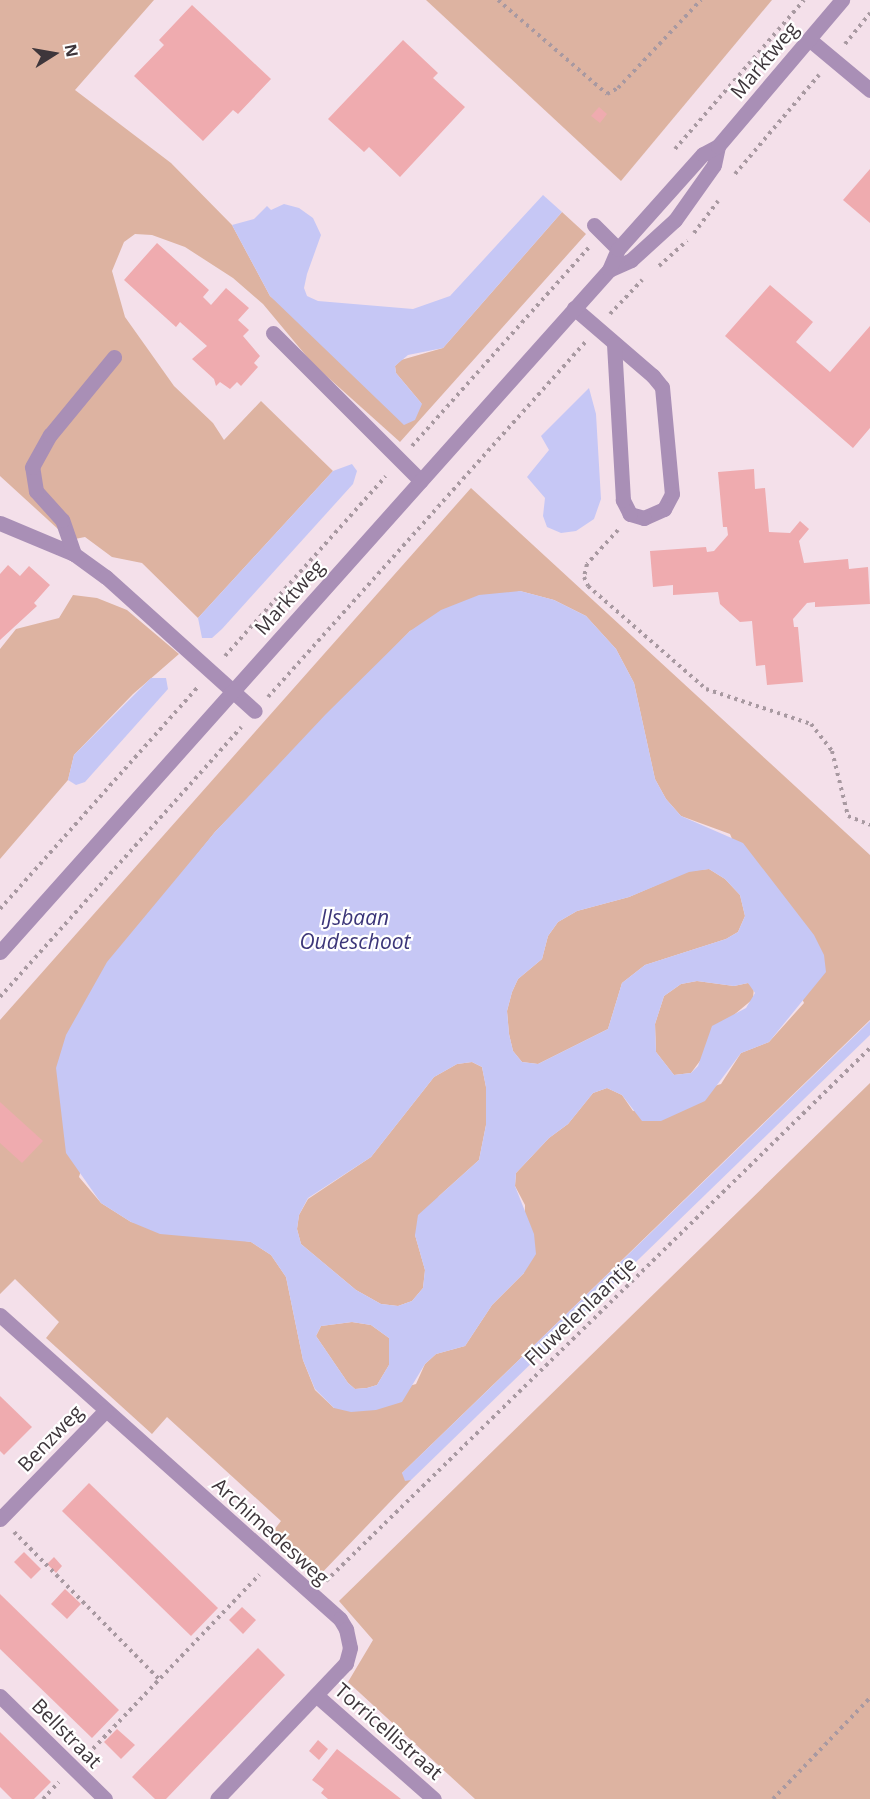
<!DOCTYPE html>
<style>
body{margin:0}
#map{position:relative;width:870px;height:1799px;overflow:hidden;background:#f4e0ea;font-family:"Open Sans",sans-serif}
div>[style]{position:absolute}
.green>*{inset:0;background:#ddb3a1}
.water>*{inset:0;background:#c6c7f5}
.building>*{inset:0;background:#efabaf}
.path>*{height:4px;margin-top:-2px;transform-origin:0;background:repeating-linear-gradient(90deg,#a899a1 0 3px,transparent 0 7.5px)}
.minor>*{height:15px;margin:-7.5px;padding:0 7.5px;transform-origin:7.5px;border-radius:7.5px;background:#a98fb6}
span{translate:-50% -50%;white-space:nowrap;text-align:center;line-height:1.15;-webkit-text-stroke:4.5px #fff;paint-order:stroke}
.street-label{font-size:20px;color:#3e363b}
.water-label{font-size:21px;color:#3c3679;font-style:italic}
.north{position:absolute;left:24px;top:24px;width:60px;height:60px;-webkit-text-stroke:4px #fff;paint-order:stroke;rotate:79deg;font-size:16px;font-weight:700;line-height:24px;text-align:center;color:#3e363b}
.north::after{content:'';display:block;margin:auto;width:21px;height:27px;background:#3e363b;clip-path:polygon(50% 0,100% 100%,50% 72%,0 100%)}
</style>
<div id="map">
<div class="green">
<div style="clip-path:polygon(0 0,154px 0,75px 90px,171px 163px,232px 225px,270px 296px,301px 322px,422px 404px,396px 373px,395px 366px,401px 360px,443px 348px,562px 212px,586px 234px,400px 442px,313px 364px,263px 304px,233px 278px,185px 247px,152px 235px,135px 234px,124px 242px,112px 271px,125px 317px,174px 386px,213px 423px,224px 440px,261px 401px,333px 471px,198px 618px,142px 563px,112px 557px,85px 537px,70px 540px,0 476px)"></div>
<div style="clip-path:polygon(426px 0,772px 0,621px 181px)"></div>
<div style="clip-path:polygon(evenodd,471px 488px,870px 855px,870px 1020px,402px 1473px,411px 1480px,316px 1579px,267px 1539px,281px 1521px,167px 1417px,152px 1434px,46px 1338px,59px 1322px,15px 1279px,0 1294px,0 1020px,471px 488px,520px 591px,554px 600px,586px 616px,616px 649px,634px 683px,655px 779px,666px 799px,681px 816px,730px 834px,804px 1003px,769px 1042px,741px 1053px,721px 1084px,633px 1111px,622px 1095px,607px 1088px,593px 1093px,568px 1124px,549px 1138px,516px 1173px,515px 1186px,525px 1205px,524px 1273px,492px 1305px,465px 1346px,436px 1354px,425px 1364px,416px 1384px,334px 1408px,315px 1390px,303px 1360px,286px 1277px,271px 1255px,251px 1242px,131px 1222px,101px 1203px,79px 1177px,166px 893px,215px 832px,410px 631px,520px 591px)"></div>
<div style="clip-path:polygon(73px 595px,97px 598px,127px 610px,179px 654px,133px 694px,74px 755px,68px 780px,0 859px,0 649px,16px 629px,59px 618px)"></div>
<div style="clip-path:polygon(709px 869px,725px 879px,740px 895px,745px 916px,738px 932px,726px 939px,645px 965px,622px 983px,608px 1029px,538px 1064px,522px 1062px,513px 1051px,509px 1034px,507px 1011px,512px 992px,518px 979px,542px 959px,548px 936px,558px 922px,577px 911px,629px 897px,689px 871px)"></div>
<div style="clip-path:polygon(697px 981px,734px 986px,748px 983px,754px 986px,753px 999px,735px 1014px,691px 1073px,674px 1075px,656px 1052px,655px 1024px,664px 996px,681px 984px)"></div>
<div style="clip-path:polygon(472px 1062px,482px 1067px,486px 1087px,486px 1125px,479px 1160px,439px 1196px,415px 1235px,425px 1270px,423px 1288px,412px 1301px,398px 1306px,381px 1304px,356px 1290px,301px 1244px,297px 1229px,299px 1215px,308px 1199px,371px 1157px,434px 1077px,457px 1064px)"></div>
<div style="clip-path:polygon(870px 1083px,870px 1799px,475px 1799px,348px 1682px,373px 1640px,339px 1601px)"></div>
<div style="clip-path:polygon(352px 1322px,371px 1325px,389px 1338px,389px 1365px,377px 1385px,367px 1388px,355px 1389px,348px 1383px,316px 1336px,321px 1326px)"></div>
</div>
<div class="water">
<div style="clip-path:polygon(543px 195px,562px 212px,443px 348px,408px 355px,395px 366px,396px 373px,422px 404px,415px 420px,404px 425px,270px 296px,232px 225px,254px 219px,267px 206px,271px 210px,284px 204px,299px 208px,313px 218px,321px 235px,307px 274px,304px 288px,307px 296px,318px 301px,413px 309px,450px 296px)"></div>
<div style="clip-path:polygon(589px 388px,596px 414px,601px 499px,594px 519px,576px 531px,561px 533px,547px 527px,543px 516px,545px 498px,527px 477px,549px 450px,541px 436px)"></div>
<div style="clip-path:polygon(352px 464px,357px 471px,353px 484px,222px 629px,212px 638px,202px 638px,198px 618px,333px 471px)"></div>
<div style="clip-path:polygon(evenodd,520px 591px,554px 600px,586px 616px,616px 649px,634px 683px,655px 779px,666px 799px,681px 816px,743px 843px,814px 935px,824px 955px,826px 972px,769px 1042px,741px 1053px,705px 1101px,661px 1121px,642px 1121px,622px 1095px,607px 1088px,593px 1093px,568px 1124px,549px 1138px,516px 1173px,515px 1186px,534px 1234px,536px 1254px,524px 1273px,492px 1305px,465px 1346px,436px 1354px,425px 1364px,402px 1402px,376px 1410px,351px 1412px,334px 1408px,315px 1389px,303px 1360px,286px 1277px,271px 1255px,251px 1242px,160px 1234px,131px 1222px,101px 1203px,66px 1153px,56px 1068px,66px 1035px,107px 962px,215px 832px,326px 714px,410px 631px,441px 610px,479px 595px,520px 591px,709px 869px,725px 879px,740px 895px,745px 916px,738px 932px,726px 939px,645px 965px,622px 983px,608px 1029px,538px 1064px,522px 1062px,513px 1051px,509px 1034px,507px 1011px,512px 992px,518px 979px,542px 959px,548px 936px,558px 922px,577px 911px,629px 897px,689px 872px,709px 869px,520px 591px,697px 981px,734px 986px,748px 983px,755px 993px,746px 1008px,712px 1026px,698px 1066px,691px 1073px,674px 1075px,656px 1052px,655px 1024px,664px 996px,681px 984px,697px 981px,520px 591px,472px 1062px,482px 1067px,486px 1087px,486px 1125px,479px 1160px,418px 1215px,415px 1235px,425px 1270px,423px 1288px,412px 1301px,398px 1306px,381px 1304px,356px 1290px,301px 1244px,297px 1229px,299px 1215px,308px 1198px,371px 1157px,434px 1077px,457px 1064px,472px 1062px,520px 591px,352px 1322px,371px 1325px,389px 1338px,389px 1365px,377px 1385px,367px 1388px,355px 1389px,348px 1383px,316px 1336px,321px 1326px,352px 1322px)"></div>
<div style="clip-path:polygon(151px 678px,166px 678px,168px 689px,85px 782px,76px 785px,68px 780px,74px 755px)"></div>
<div style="clip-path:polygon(870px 1021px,870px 1035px,411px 1480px,405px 1481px,402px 1473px)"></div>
</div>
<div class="building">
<div style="clip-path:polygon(192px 5px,271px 79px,238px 114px,233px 110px,203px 141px,134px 76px,164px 45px,159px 40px)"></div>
<div style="clip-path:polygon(403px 40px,438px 73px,433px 78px,465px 107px,400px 177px,369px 147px,364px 152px,328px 119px)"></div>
<div style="clip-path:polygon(599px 107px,607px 114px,600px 123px,591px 116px)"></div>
<div style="clip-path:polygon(870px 169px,870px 223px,843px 200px)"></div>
<div style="clip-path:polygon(157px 243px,209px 290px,203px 297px,211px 305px,226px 288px,249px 308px,238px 320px,249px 330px,243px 336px,260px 356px,254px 363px,258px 367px,241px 386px,237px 382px,230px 389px,220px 382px,216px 386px,214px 379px,192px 359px,207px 346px,180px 322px,176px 327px,124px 280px)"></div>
<div style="clip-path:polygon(770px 285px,813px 322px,796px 342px,830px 372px,870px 326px,870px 428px,853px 448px,725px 336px)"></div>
<div style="clip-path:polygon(754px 469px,755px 489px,765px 488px,769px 532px,790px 533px,800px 521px,809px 529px,799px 541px,804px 563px,848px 559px,849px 569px,868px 567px,870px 604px,815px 607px,815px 602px,807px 603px,793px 619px,794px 627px,798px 627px,803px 682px,767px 685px,765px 665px,756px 666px,752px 621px,740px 622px,720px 604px,718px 592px,673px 595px,673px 585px,653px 587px,650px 551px,706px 547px,707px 552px,714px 551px,728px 535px,727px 527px,723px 527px,718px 472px)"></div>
<div style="clip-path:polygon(8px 565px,20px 576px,29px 566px,50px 585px,34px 603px,37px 606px,0 640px,0 574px)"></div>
<div style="clip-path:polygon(0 1102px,43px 1141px,22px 1163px,0 1143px)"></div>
<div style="clip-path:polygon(0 1396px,32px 1427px,4px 1455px,0 1451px)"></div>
<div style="clip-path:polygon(89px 1483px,218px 1608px,191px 1636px,62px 1511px)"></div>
<div style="clip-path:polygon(24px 1552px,41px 1569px,31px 1579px,14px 1562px)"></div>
<div style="clip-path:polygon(54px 1557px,62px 1566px,56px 1573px,47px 1564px)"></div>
<div style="clip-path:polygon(65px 1589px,81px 1604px,67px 1619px,51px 1604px)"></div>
<div style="clip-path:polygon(0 1594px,119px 1710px,92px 1738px,0 1649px)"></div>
<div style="clip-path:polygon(242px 1607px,256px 1620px,243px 1634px,229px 1620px)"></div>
<div style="clip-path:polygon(258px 1648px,285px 1675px,166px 1799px,155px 1799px,132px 1777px)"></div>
<div style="clip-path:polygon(117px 1729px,135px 1745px,121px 1759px,104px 1742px)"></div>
<div style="clip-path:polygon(0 1732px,51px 1782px,34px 1799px,12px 1799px,0 1787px)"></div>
<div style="clip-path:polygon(318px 1740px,328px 1749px,319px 1760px,309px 1751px)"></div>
<div style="clip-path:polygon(337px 1749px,378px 1781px,401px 1799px,328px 1799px,321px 1793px,324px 1789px,312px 1780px)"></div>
</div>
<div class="path">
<div style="left:498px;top:0;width:144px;rotate:40.8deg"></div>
<div style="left:607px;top:94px;width:13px;rotate:-29deg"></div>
<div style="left:618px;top:88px;width:121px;rotate:-46.7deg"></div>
<div style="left:845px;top:44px;width:40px;rotate:-51deg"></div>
<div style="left:675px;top:149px;width:197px;rotate:-49.1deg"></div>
<div style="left:735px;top:174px;width:130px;rotate:-49.7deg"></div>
<div style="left:694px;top:233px;width:40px;rotate:-53deg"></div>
<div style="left:659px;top:266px;width:38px;rotate:-42deg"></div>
<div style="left:610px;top:314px;width:47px;rotate:-46.7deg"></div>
<div style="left:412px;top:446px;width:266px;rotate:-48.3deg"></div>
<div style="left:618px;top:530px;width:46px;rotate:132.4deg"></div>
<div style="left:587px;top:564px;width:13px;rotate:103deg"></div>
<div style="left:584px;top:577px;width:10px;rotate:66deg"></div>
<div style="left:588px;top:586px;width:157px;rotate:41.1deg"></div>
<div style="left:706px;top:689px;width:111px;rotate:18.4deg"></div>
<div style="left:811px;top:724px;width:34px;rotate:52deg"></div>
<div style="left:832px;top:751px;width:67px;rotate:76.2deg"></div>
<div style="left:848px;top:816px;width:24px;rotate:22deg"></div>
<div style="left:225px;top:656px;width:241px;rotate:-48.2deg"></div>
<div style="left:268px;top:697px;width:476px;rotate:-48.2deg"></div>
<div style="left:0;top:909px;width:297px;rotate:-48.3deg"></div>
<div style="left:0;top:997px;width:362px;rotate:-48.2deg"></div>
<div style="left:14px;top:1532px;width:209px;rotate:45.4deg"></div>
<div style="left:326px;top:1581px;width:762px;rotate:-44.41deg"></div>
<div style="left:88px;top:1754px;width:248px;rotate:-46.3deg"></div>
<div style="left:43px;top:1799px;width:23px;rotate:-47deg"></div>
<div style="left:773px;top:1799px;width:140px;rotate:-46.2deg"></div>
</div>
<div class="minor">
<div style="left:810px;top:40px;width:78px;rotate:39.8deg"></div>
<div style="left:594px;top:225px;width:28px;rotate:45deg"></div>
<div style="left:609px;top:270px;width:24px;rotate:-24deg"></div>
<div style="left:631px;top:260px;width:59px;rotate:-42.3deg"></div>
<div style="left:675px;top:220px;width:67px;rotate:-54.7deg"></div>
<div style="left:714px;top:165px;width:19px;rotate:-78deg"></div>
<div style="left:574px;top:308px;width:104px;rotate:40.7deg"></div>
<div style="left:653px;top:376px;width:14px;rotate:51deg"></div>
<div style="left:662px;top:387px;width:107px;rotate:84.7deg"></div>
<div style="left:672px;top:494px;width:17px;rotate:118deg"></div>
<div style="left:664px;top:509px;width:22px;rotate:156deg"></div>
<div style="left:644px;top:518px;width:15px;rotate:-164deg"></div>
<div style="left:630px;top:514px;width:16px;rotate:-117deg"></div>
<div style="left:623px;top:500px;width:156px;rotate:-93.3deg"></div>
<div style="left:273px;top:333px;width:209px;rotate:45deg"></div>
<div style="left:0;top:523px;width:80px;rotate:22.7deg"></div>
<div style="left:74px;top:554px;width:39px;rotate:36deg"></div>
<div style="left:106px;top:577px;width:200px;rotate:42deg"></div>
<div style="left:74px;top:554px;width:36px;rotate:-109deg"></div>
<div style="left:62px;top:520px;width:39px;rotate:-132deg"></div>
<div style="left:36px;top:491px;width:24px;rotate:-99deg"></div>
<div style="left:32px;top:467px;width:37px;rotate:-61deg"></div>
<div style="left:50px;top:435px;width:101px;rotate:-50.6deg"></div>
<div style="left:0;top:952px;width:914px;rotate:-48.24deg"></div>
<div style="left:609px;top:270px;width:23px;rotate:-67deg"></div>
<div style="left:618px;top:249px;width:127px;rotate:-48.2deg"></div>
<div style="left:703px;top:154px;width:17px;rotate:-28deg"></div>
<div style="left:718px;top:146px;width:192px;rotate:-49.7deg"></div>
<div style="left:0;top:1315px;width:456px;rotate:41.8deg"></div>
<div style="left:340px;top:1619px;width:12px;rotate:59deg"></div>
<div style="left:346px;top:1629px;width:19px;rotate:78deg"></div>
<div style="left:350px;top:1648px;width:16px;rotate:105deg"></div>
<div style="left:346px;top:1663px;width:187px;rotate:133.5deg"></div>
<div style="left:0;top:1519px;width:151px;rotate:-45.8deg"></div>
<div style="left:316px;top:1695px;width:157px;rotate:41.4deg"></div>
<div style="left:0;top:1696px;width:147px;rotate:44.4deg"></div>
</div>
<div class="street-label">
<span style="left:764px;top:60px;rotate:-50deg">Marktweg</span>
<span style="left:289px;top:597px;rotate:-48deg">Marktweg</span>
<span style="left:580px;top:1311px;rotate:-44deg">Fluwelenlaantje</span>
<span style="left:50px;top:1438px;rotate:-46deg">Benzweg</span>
<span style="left:271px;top:1531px;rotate:42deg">Archimedesweg</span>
<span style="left:389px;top:1731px;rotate:41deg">Torricellistraat</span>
<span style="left:67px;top:1733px;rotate:45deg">Bellstraat</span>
</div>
<div class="water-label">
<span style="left:355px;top:929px">IJsbaan<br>Oudeschoot</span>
</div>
<div class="north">N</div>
</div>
